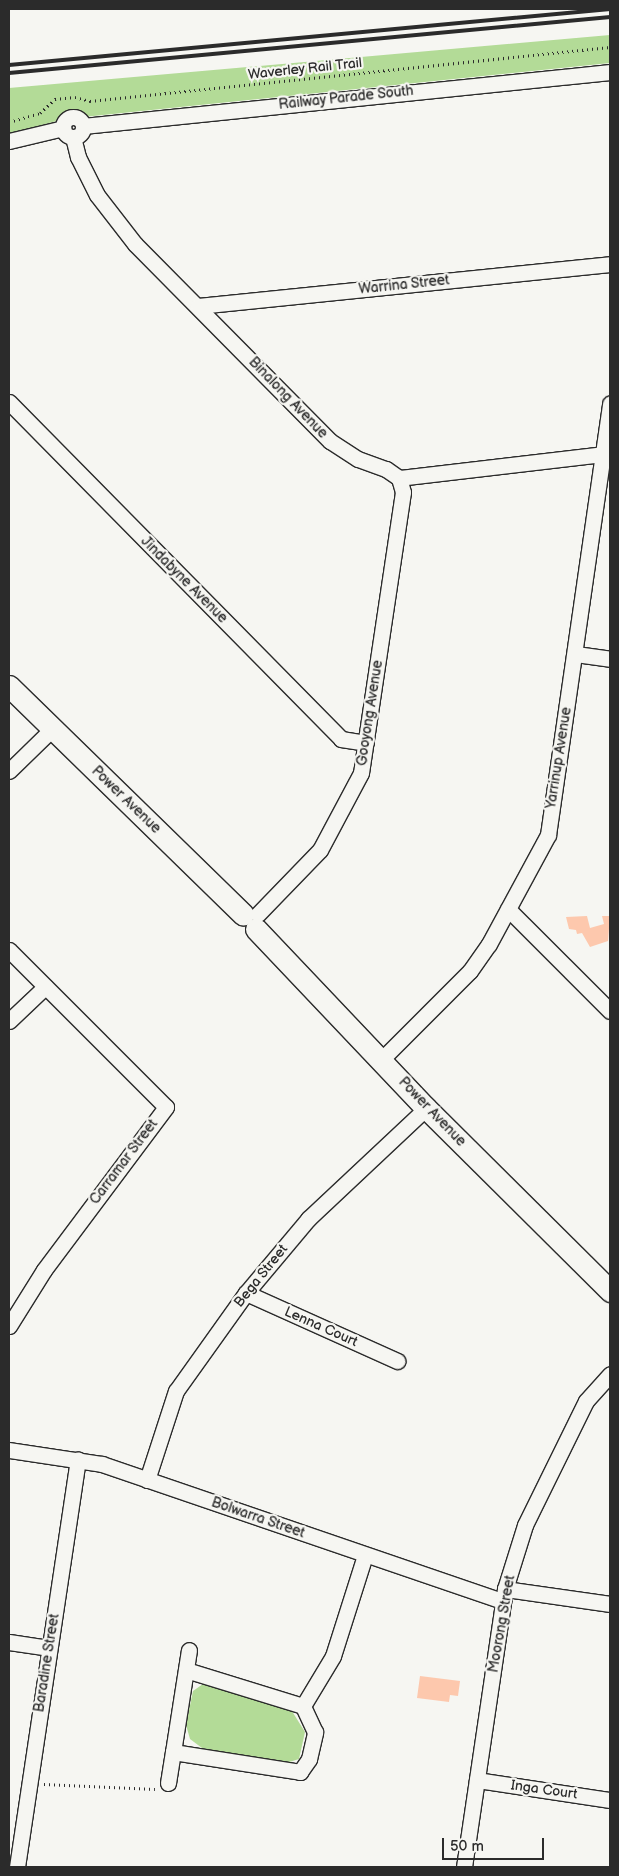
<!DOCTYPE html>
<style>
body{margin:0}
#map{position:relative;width:619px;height:1876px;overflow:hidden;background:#f6f6f2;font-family:"Balsamiq Sans",sans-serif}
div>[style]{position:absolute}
.green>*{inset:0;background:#b3db97}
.building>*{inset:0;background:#fdc8ad}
.path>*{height:2.5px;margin-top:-1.25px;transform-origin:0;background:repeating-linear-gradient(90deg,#2b2b2b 0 1px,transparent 0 5px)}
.roads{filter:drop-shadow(1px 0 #2b2b2b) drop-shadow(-1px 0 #2b2b2b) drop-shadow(0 1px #2b2b2b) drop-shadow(0 -1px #2b2b2b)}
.street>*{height:15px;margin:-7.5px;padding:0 7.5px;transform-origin:7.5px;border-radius:7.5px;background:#f6f6f2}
.street>.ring{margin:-7.5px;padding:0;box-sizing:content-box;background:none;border:15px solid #f6f6f2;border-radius:50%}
.secondary>*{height:21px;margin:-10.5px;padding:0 10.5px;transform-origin:10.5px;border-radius:10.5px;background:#f6f6f2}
.rail>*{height:4px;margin:-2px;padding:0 2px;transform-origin:2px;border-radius:2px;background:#2b2b2b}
span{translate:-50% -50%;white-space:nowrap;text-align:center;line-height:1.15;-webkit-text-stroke:4.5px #f6f6f2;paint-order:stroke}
.street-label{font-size:14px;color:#2b2b2b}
.frame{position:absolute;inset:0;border:10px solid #2b2b2b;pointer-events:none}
.scale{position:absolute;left:442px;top:1838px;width:102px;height:22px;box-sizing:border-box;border:2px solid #2b2b2b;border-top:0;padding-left:6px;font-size:15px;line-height:18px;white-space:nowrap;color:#2b2b2b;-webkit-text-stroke:4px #f6f6f2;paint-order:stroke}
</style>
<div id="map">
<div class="green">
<div style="clip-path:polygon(610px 35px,610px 63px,64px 119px,9px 134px,9px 88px)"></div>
<div style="clip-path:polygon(203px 1684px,290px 1708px,305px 1732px,299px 1759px,283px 1764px,202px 1748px,190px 1739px,186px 1725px,193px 1691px)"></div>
</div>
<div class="building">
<div style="clip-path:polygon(587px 916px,590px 928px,604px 924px,602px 916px,610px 916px,608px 941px,590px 947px,582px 933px,577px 934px,576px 930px,569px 929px,566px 917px)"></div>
<div style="clip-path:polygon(420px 1676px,460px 1681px,458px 1696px,450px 1695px,449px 1702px,417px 1698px)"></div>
</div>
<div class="path">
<div style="left:9px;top:122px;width:32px;rotate:-16deg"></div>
<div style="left:40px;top:113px;width:21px;rotate:-43deg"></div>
<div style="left:55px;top:99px;width:20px;rotate:-6deg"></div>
<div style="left:75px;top:97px;width:16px;rotate:15deg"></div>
<div style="left:90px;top:101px;width:523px;rotate:-5.93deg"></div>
<div style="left:44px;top:1784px;width:111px;rotate:2.6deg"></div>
</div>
<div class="roads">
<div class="street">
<div class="ring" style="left:63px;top:117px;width:5px;height:5px"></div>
<div style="left:83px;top:126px;width:530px;rotate:-5.85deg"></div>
<div style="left:73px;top:137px;width:21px;rotate:76deg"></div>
<div style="left:78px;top:157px;width:42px;rotate:63.4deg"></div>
<div style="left:97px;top:195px;width:62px;rotate:52.2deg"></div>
<div style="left:135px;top:244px;width:277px;rotate:45.3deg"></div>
<div style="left:330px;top:441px;width:33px;rotate:33deg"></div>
<div style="left:358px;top:459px;width:30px;rotate:20deg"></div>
<div style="left:386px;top:469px;width:16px;rotate:35deg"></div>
<div style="left:399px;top:478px;width:204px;rotate:-6.7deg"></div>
<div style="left:9px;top:141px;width:56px;rotate:-13.5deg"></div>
<div style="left:198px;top:306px;width:414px;rotate:-5.8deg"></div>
<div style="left:9px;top:402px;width:473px;rotate:45.4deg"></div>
<div style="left:341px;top:739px;width:25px;rotate:9deg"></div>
<div style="left:576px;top:654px;width:34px;rotate:8deg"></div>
<div style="left:9px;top:771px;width:60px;rotate:-44.3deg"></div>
<div style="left:508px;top:909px;width:144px;rotate:45deg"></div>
<div style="left:258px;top:914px;width:89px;rotate:-45.9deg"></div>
<div style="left:320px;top:850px;width:87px;rotate:-62deg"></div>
<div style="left:361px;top:773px;width:284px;rotate:-81.5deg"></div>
<div style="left:403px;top:492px;width:15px;rotate:-106deg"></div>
<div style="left:9px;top:950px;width:222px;rotate:45deg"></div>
<div style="left:166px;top:1107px;width:204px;rotate:126.8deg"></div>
<div style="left:44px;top:1270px;width:66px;rotate:122deg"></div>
<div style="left:9px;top:1021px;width:50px;rotate:-43.4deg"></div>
<div style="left:382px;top:1059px;width:124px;rotate:-45deg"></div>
<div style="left:470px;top:971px;width:33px;rotate:-55deg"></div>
<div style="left:489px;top:944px;width:124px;rotate:-61.6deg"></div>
<div style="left:548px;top:835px;width:436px;rotate:-81.8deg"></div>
<div style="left:246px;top:1293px;width:166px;rotate:24.2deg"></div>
<div style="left:9px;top:1450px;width:94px;rotate:8.6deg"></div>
<div style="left:102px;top:1464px;width:424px;rotate:18.9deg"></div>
<div style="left:147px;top:1480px;width:94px;rotate:-72deg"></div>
<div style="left:176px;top:1391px;width:120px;rotate:-54.5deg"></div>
<div style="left:246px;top:1293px;width:97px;rotate:-50deg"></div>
<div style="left:308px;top:1219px;width:162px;rotate:-43.2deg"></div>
<div style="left:505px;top:1589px;width:106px;rotate:8.1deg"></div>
<div style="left:9px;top:1642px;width:40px;rotate:8.5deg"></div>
<div style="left:186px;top:1670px;width:122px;rotate:17.1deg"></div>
<div style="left:303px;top:1706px;width:58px;rotate:-59deg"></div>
<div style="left:333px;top:1656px;width:106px;rotate:-72.4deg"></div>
<div style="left:173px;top:1752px;width:103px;rotate:-81.1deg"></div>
<div style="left:477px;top:1780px;width:134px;rotate:8.6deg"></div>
<div style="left:168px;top:1783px;width:31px;rotate:-81deg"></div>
<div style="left:173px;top:1752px;width:129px;rotate:8.9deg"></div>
<div style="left:300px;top:1772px;width:16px;rotate:-55deg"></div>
<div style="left:309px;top:1759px;width:28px;rotate:-77deg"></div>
<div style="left:315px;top:1732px;width:29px;rotate:-115deg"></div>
<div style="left:17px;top:1867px;width:412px;rotate:-81.5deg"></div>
<div style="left:464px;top:1867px;width:281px;rotate:-81.6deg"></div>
<div style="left:505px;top:1589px;width:67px;rotate:-72.6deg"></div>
<div style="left:525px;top:1525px;width:138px;rotate:-63.8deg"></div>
<div style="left:586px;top:1401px;width:36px;rotate:-48deg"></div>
</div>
<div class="secondary">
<div style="left:9px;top:686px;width:327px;rotate:44.3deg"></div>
<div style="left:256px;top:929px;width:247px;rotate:46.5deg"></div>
<div style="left:426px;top:1108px;width:260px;rotate:44.8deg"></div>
</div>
</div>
<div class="rail">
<div style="left:9px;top:65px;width:604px;rotate:-5.32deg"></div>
<div style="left:9px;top:73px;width:604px;rotate:-5.32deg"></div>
</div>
<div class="street-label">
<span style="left:305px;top:69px;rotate:-6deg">Waverley Rail Trail</span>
<span style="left:346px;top:98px;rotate:-6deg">Railway Parade South</span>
<span style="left:404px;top:285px;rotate:-6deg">Warrina Street</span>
<span style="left:288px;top:398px;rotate:46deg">Binalong Avenue</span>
<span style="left:184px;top:580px;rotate:45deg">Jindabyne Avenue</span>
<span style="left:370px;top:713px;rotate:-81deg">Gooyong Avenue</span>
<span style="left:559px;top:758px;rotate:-81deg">Yarrinup Avenue</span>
<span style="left:126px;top:800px;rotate:44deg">Power Avenue</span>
<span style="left:432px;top:1112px;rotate:46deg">Power Avenue</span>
<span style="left:124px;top:1162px;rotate:-53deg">Carramar Street</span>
<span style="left:261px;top:1276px;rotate:-51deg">Bega Street</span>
<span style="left:321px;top:1327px;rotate:24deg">Lenna Court</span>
<span style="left:258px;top:1518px;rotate:19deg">Bolwarra Street</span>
<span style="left:502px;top:1624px;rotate:-80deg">Moorong Street</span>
<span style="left:47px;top:1663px;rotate:-81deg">Baradine Street</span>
<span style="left:544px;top:1790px;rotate:8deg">Inga Court</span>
</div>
<div class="frame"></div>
<div class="scale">50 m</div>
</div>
